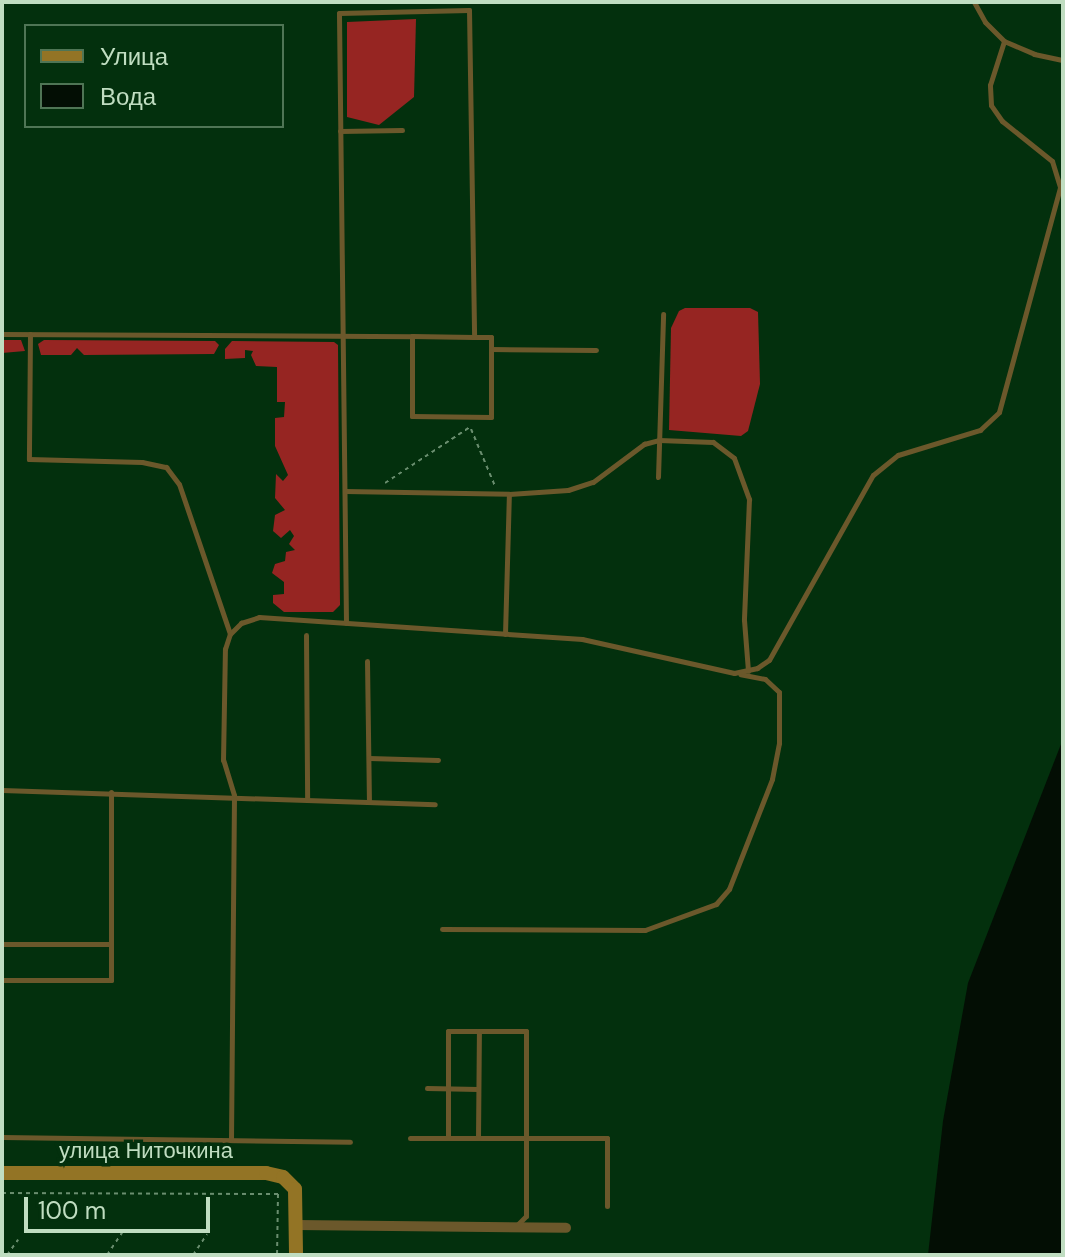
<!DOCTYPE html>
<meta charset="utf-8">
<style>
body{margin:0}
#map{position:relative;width:1065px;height:1257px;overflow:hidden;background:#03300d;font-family:"DM Sans",sans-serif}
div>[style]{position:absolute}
.forest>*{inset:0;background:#962522}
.water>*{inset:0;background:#030e04}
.path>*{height:2px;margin-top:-1px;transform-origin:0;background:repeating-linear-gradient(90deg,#6a8e6f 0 4px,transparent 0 8px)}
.lane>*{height:5px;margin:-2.5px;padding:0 2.5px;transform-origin:2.5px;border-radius:2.5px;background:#6b582b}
.street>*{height:10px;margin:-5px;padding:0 5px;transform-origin:5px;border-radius:5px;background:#6b582b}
.secondary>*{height:14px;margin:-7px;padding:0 7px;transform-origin:7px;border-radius:7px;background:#937425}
span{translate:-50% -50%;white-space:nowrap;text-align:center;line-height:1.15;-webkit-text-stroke:7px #03300d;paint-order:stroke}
.street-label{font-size:22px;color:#c0ddc1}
.frame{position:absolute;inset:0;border:4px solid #c0ddc1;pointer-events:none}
.legend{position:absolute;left:24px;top:24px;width:260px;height:104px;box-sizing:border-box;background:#03300d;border:2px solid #4f7555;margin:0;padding:10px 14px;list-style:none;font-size:24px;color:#c0ddc1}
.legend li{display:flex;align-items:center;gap:16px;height:40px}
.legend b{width:40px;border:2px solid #4f7555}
.scale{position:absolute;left:24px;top:1197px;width:186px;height:36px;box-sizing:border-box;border:4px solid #c0ddc1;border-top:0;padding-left:10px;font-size:24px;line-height:28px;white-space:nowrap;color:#c0ddc1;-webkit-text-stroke:6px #03300d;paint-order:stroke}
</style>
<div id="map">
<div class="forest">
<div style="clip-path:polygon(416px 19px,414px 97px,379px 125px,347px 117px,347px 22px)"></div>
<div style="clip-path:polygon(685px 308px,750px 308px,758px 312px,760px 384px,748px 431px,741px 436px,669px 430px,671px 328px,679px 311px)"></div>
<div style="clip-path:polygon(2px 340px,21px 340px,25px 351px,2px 353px)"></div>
<div style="clip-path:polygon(44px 340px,215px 341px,219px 345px,214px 354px,84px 355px,77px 348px,71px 355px,41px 355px,38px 344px)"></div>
<div style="clip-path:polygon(232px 341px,334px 342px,338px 345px,340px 605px,333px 612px,284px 612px,273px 603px,273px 595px,284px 594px,284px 582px,272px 573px,275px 564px,285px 561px,286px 552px,295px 550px,289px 544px,294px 536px,290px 530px,281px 538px,273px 531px,275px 515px,285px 510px,275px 498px,276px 474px,283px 481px,288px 475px,275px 446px,275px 418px,284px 417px,285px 402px,277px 402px,277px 367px,256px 366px,251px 355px,253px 351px,245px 350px,245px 358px,225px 359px,225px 349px)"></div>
</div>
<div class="water">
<div style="clip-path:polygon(1063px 739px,1063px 1255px,928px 1255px,943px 1121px,968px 983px)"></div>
</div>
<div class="path">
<div style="left:471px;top:429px;width:62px;rotate:67.2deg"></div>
<div style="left:385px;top:483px;width:102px;rotate:-33.4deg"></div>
<div style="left:2px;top:1193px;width:276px;rotate:0.2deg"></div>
<div style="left:278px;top:1194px;width:61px;rotate:90.9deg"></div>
<div style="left:7px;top:1255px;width:19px;rotate:-54deg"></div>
<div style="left:107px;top:1255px;width:27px;rotate:-56deg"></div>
<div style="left:193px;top:1255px;width:25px;rotate:-56deg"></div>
</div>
<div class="lane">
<div style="left:974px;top:2px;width:23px;rotate:61deg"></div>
<div style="left:985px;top:22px;width:27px;rotate:45deg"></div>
<div style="left:1004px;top:41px;width:33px;rotate:23deg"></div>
<div style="left:1034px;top:54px;width:30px;rotate:12deg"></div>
<div style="left:340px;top:131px;width:62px;rotate:-0.9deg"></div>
<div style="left:2px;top:334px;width:410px;rotate:0.3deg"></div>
<div style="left:412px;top:336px;width:62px;rotate:0.9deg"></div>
<div style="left:474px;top:337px;width:17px"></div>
<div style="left:491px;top:337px;width:80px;rotate:90deg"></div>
<div style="left:491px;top:417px;width:79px;rotate:-179.3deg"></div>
<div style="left:412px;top:416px;width:80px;rotate:-90deg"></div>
<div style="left:30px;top:334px;width:125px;rotate:90.5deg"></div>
<div style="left:29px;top:459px;width:113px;rotate:1.5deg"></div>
<div style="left:142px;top:462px;width:25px;rotate:12deg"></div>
<div style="left:166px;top:467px;width:21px;rotate:53deg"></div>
<div style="left:179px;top:484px;width:158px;rotate:71.2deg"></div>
<div style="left:491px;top:349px;width:105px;rotate:0.5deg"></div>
<div style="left:658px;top:477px;width:163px;rotate:-88.2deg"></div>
<div style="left:345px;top:491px;width:164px;rotate:1deg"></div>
<div style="left:509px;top:494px;width:59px;rotate:-3.9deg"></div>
<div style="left:568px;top:490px;width:26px;rotate:-18deg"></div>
<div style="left:593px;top:482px;width:64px;rotate:-36.7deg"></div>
<div style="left:644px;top:444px;width:16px;rotate:-15deg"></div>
<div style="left:659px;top:440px;width:54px;rotate:2.1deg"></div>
<div style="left:713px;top:442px;width:26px;rotate:37deg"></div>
<div style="left:734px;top:458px;width:44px;rotate:69.9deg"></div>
<div style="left:749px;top:499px;width:121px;rotate:92.4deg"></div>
<div style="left:744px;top:620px;width:51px;rotate:85.5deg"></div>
<div style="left:346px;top:623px;width:610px;rotate:-90.66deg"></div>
<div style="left:339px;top:13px;width:130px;rotate:-1.3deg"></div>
<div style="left:469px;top:10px;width:327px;rotate:89.1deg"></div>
<div style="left:505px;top:634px;width:140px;rotate:-88.4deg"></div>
<div style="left:306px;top:635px;width:163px;rotate:89.6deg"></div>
<div style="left:367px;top:661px;width:140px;rotate:89.2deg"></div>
<div style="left:369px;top:758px;width:69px;rotate:1.7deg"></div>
<div style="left:2px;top:790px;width:433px;rotate:1.9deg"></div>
<div style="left:442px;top:929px;width:203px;rotate:0.3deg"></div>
<div style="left:645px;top:930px;width:76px;rotate:-20.1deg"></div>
<div style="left:716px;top:904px;width:20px;rotate:-49deg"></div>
<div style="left:729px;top:889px;width:118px;rotate:-68.6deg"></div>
<div style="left:772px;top:779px;width:37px;rotate:-79deg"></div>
<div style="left:779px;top:743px;width:51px;rotate:-90deg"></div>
<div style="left:779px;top:692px;width:19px;rotate:-137deg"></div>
<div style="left:765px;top:679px;width:25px;rotate:-169deg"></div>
<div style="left:2px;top:944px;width:109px"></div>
<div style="left:2px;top:980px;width:109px"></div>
<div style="left:111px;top:980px;width:188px;rotate:-90deg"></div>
<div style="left:427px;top:1088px;width:51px;rotate:1.1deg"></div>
<div style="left:2px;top:1137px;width:348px;rotate:0.8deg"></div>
<div style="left:410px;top:1138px;width:197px"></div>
<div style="left:607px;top:1138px;width:68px;rotate:90deg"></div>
<div style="left:448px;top:1138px;width:107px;rotate:-90deg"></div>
<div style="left:448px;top:1031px;width:78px"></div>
<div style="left:526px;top:1031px;width:185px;rotate:90deg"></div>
<div style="left:526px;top:1216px;width:13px;rotate:135deg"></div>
<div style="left:478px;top:1138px;width:107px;rotate:-89.5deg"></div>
<div style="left:231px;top:1140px;width:345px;rotate:-89.5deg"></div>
<div style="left:234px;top:795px;width:37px;rotate:-107deg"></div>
<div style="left:223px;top:760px;width:111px;rotate:-89deg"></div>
<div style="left:225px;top:649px;width:16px;rotate:-72deg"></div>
<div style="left:230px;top:634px;width:16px;rotate:-45deg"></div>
<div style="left:241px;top:623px;width:19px;rotate:-18deg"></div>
<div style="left:259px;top:617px;width:324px;rotate:3.9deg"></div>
<div style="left:582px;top:639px;width:156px;rotate:12.6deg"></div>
<div style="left:734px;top:673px;width:24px;rotate:-12deg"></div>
<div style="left:757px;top:668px;width:14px;rotate:-34deg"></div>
<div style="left:769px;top:660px;width:212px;rotate:-60.7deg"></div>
<div style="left:873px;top:475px;width:32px;rotate:-39deg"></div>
<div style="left:898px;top:455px;width:86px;rotate:-17deg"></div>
<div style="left:980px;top:430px;width:26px;rotate:-43deg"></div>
<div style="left:999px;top:412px;width:233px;rotate:-74.8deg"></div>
<div style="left:1060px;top:187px;width:27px;rotate:-107deg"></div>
<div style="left:1052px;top:161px;width:64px;rotate:-141.3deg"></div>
<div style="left:1002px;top:121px;width:19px;rotate:-125deg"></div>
<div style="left:991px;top:105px;width:20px;rotate:-93deg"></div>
<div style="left:990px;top:85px;width:46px;rotate:-72.3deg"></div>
</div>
<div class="street">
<div style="left:296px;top:1225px;width:270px;rotate:0.6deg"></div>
</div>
<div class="secondary">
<div style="left:2px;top:1173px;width:264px"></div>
<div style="left:266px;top:1173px;width:17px;rotate:13deg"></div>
<div style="left:283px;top:1177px;width:17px;rotate:45deg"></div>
<div style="left:295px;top:1189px;width:66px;rotate:89.1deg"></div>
</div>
<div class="street-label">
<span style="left:146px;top:1151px">улица Ниточкина</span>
</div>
<div class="frame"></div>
<ul class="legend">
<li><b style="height:10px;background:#937425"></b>Улица</li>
<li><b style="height:22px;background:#030e04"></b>Вода</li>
</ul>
<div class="scale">100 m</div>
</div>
